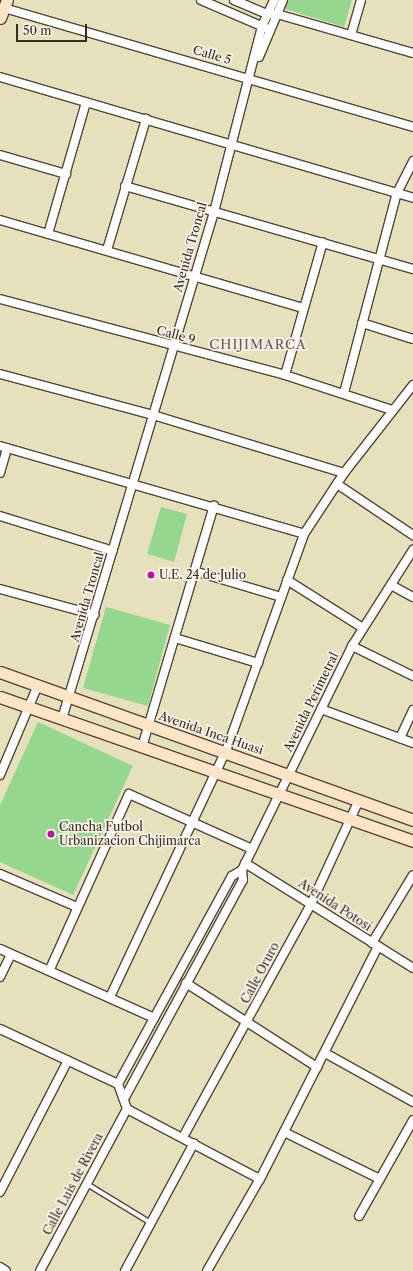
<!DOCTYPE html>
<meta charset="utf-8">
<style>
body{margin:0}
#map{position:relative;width:413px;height:1271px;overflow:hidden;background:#e7e0bd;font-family:"Libre Caslon Text",serif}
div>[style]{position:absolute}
.green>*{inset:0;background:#95d78e}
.roads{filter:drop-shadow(1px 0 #554536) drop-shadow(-1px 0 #554536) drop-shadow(0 1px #554536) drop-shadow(0 -1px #554536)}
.lane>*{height:4px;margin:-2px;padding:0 2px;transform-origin:2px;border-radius:2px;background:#fff}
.street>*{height:8px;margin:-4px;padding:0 4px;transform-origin:4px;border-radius:4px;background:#fff}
.secondary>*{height:11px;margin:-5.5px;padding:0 5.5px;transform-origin:5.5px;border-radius:5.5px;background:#fee4c6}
.dots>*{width:11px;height:11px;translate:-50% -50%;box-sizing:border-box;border:2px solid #f7f3e8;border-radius:50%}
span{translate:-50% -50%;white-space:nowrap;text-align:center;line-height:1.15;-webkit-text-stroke:3.5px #f7f3e8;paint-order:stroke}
.street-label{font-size:12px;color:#3b2a1e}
.poi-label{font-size:12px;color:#3b2a1e}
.left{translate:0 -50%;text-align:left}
.neighbourhood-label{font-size:13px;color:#734f56;letter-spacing:1px}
.scale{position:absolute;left:16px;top:24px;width:71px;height:18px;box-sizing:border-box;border:2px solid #3b2a1e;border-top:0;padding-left:5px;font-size:12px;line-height:14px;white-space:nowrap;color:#3b2a1e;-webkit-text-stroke:3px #f7f3e8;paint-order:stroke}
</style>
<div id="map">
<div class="green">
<div style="clip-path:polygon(285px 0,352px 0,344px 27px,282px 8px)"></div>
<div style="clip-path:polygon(161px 507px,187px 514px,174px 562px,147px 554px)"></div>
<div style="clip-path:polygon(106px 607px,170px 625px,148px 706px,83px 688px)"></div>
<div style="clip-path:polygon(38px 722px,133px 766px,73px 895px,0 862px,0 805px)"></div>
</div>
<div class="roads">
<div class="lane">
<div style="left:87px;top:1184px;width:75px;rotate:31.4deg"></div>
</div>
<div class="street">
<div style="left:201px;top:0;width:71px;rotate:23.3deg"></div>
<div style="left:234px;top:0;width:36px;rotate:23deg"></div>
<div style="left:267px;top:14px;width:10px"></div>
<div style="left:277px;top:14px;width:141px;rotate:16deg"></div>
<div style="left:4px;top:8px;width:426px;rotate:16.2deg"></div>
<div style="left:351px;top:35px;width:36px;rotate:-74deg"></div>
<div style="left:259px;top:57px;width:62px;rotate:-67.2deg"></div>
<div style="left:0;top:77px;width:430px;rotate:16.3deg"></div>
<div style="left:0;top:155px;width:69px;rotate:16.1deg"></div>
<div style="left:125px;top:186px;width:300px;rotate:16.1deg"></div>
<div style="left:0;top:220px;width:316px;rotate:16.2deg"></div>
<div style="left:48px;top:234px;width:137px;rotate:-73.9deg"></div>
<div style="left:107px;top:250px;width:137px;rotate:-73.4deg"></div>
<div style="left:0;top:299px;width:295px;rotate:14.9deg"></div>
<div style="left:285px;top:375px;width:113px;rotate:18.1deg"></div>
<div style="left:362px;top:323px;width:53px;rotate:17.4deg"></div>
<div style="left:0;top:374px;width:158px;rotate:15deg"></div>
<div style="left:153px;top:415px;width:200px;rotate:16.9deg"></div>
<div style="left:285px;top:375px;width:138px;rotate:-74.1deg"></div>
<div style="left:344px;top:393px;width:207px;rotate:-75.2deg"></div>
<div style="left:397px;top:193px;width:36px;rotate:-63deg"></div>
<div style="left:0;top:446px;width:316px;rotate:16.1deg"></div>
<div style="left:0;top:473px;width:26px;rotate:-74deg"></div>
<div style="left:337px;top:484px;width:92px;rotate:33.9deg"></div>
<div style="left:0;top:516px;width:118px;rotate:17.2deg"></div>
<div style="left:194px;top:571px;width:91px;rotate:16.6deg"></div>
<div style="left:287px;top:580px;width:90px;rotate:32.3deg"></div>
<div style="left:391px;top:585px;width:25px;rotate:29deg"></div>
<div style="left:0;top:589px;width:98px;rotate:15.3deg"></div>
<div style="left:175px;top:638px;width:87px;rotate:16.8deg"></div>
<div style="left:352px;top:646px;width:68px;rotate:26.2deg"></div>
<div style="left:321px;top:709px;width:98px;rotate:20.3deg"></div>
<div style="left:62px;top:719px;width:529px;rotate:-73.31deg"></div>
<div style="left:214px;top:212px;width:192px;rotate:-75.5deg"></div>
<div style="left:262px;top:26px;width:29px;rotate:-65deg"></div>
<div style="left:400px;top:738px;width:31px;rotate:-65deg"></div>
<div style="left:142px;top:747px;width:252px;rotate:-73.4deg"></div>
<div style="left:0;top:775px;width:98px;rotate:-67.1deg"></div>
<div style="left:245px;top:863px;width:198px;rotate:32deg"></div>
<div style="left:242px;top:870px;width:250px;rotate:-63.8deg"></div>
<div style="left:352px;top:646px;width:114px;rotate:-57.6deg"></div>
<div style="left:0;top:874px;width:84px;rotate:23.2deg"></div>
<div style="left:372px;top:943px;width:79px;rotate:-58.9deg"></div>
<div style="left:0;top:949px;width:169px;rotate:24.1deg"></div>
<div style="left:50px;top:969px;width:192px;rotate:-65.7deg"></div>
<div style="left:129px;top:794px;width:135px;rotate:24.1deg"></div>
<div style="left:0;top:977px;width:25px;rotate:-64deg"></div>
<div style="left:186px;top:983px;width:156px;rotate:32.7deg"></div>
<div style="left:110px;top:997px;width:272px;rotate:-64.8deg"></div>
<div style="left:226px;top:751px;width:231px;rotate:-70.2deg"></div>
<div style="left:304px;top:534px;width:73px;rotate:-56.7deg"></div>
<div style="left:344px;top:473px;width:112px;rotate:-51.9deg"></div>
<div style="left:0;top:1029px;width:130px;rotate:25deg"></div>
<div style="left:118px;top:1084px;width:27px;rotate:70deg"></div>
<div style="left:127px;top:1109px;width:150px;rotate:27.8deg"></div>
<div style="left:325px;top:1053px;width:101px;rotate:29.1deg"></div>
<div style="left:118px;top:1084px;width:237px;rotate:-61.3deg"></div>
<div style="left:232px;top:876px;width:12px;rotate:-31deg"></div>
<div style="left:124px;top:1099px;width:249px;rotate:-61.5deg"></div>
<div style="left:243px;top:880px;width:10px;rotate:-96deg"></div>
<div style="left:284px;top:1132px;width:107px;rotate:26.1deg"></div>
<div style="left:183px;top:1137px;width:266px;rotate:-61.2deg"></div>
<div style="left:311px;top:904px;width:115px;rotate:-65.2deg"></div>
<div style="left:0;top:1192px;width:148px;rotate:-62.7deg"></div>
<div style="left:359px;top:1216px;width:110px;rotate:-60.6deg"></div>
<div style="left:0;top:1267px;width:7px;rotate:34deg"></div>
<div style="left:40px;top:1271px;width:184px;rotate:-61.8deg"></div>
<div style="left:125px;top:1271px;width:145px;rotate:-61.7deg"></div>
<div style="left:207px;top:1271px;width:106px;rotate:-60.1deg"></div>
<div style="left:260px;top:1179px;width:261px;rotate:-63.1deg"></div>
</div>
<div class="secondary">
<div style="left:0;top:18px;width:19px;rotate:-69deg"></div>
<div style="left:0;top:672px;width:439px;rotate:19.7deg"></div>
<div style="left:0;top:697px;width:437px;rotate:19.2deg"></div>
</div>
</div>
<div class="dots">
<div style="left:151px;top:575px;background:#b5179e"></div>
<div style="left:51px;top:834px;background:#b5179e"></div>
</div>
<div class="street-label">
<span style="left:212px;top:55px;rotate:16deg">Calle 5</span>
<span style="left:190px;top:247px;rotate:-74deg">Avenida Troncal</span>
<span style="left:176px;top:335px;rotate:15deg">Calle 9</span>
<span style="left:87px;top:597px;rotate:-74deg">Avenida Troncal</span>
<span style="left:311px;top:702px;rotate:-64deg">Avenida Perímetral</span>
<span style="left:211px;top:733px;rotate:19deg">Avenida Inca Huasi</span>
<span style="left:335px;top:905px;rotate:33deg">Avenida Potosí</span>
<span style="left:260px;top:973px;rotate:-62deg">Calle Oruro</span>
<span style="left:73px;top:1184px;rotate:-62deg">Calle Luis de Rivera</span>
</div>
<div class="poi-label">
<span class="left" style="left:159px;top:575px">U.E. 24 de Julio</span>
<span class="left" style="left:59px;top:834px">Cancha Futbol<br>Urbanizacion Chijimarca</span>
</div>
<div class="neighbourhood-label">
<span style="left:258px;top:344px">CHIJIMARCA</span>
</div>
<div class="scale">50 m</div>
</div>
